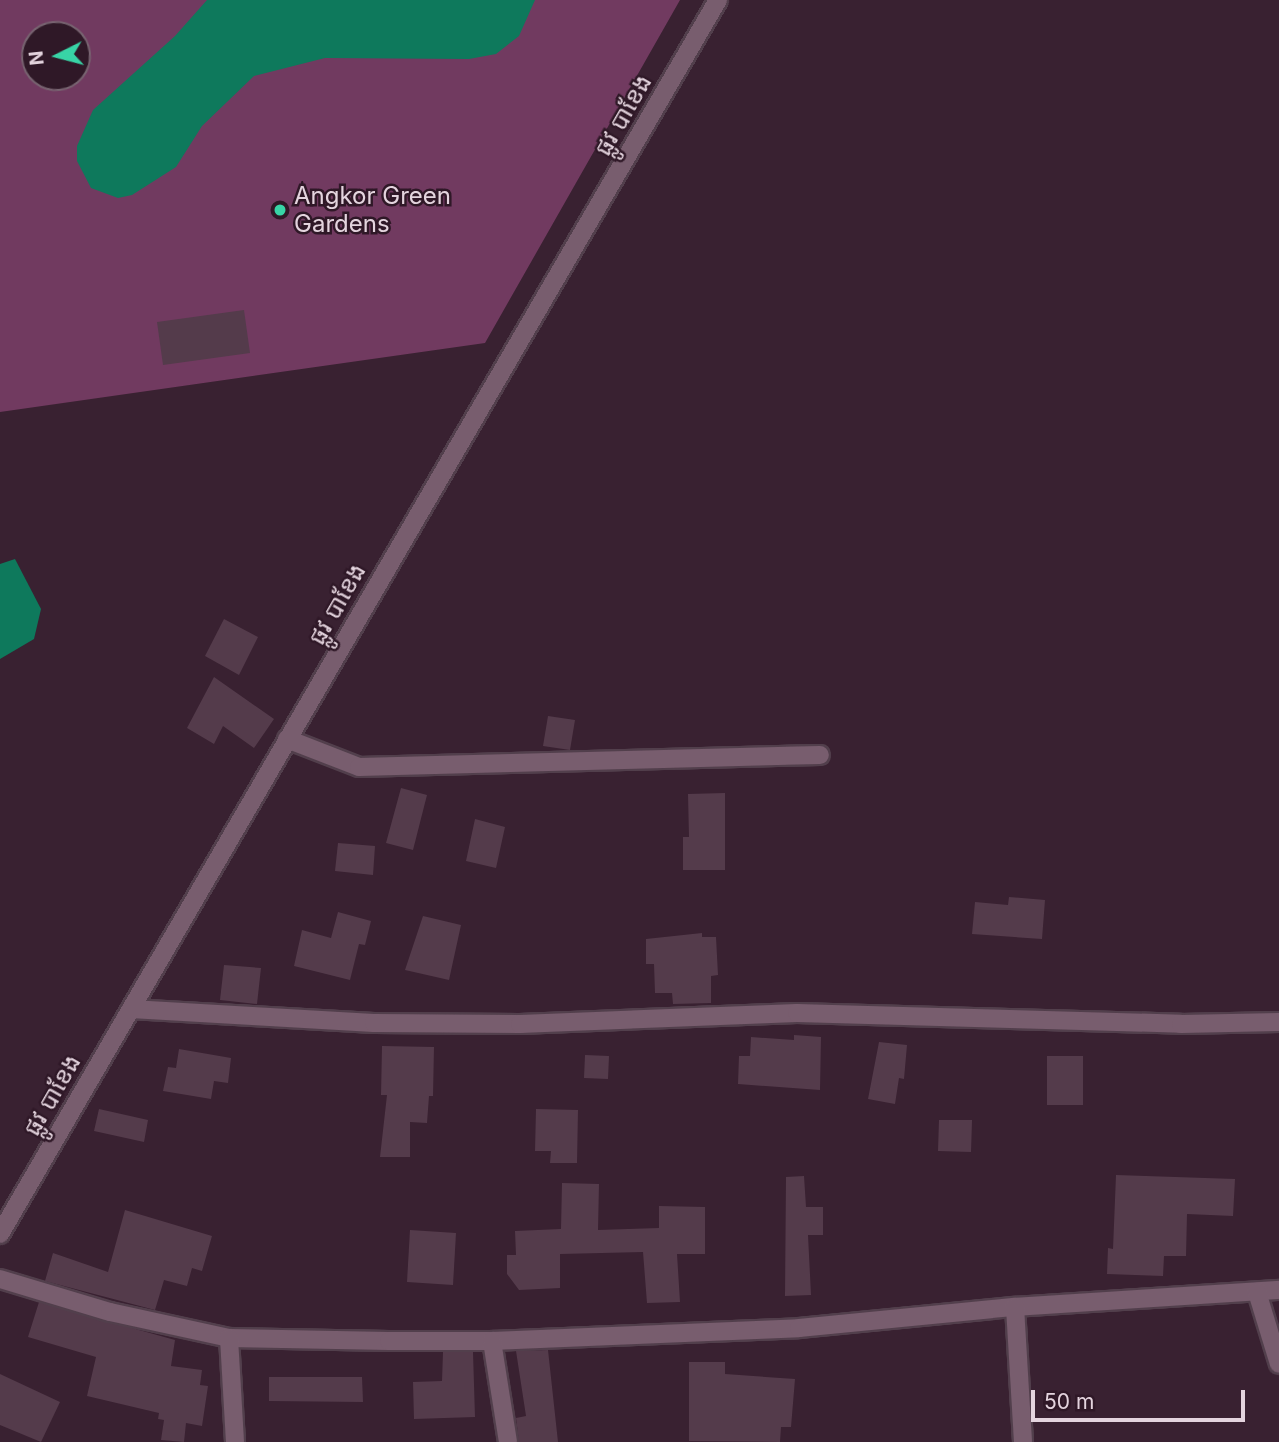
<!DOCTYPE html>
<meta charset="utf-8">
<style>
body{margin:0}
#map{position:relative;width:1279px;height:1442px;overflow:hidden;background:#392131;font-family:Inter,"Noto Sans Khmer",sans-serif}
div>[style]{position:absolute}
.green>*{inset:0;background:#713a60}
.water>*{inset:0;background:#0e795c}
.building>*{inset:0;background:#543b4b}
.roads{filter:drop-shadow(2px 0 #523f4c) drop-shadow(-2px 0 #523f4c) drop-shadow(0 2px #523f4c) drop-shadow(0 -2px #523f4c)}
.street>*{height:18px;margin:-9px;padding:0 9px;transform-origin:9px;border-radius:9px;background:#785d6e}
.secondary>*{height:18px;margin:-9px;padding:0 9px;transform-origin:9px;border-radius:9px;background:#785d6e}
.dots>*{width:19px;height:19px;translate:-50% -50%;box-sizing:border-box;border:4px solid #2f1827;border-radius:50%}
span{translate:-50% -50%;white-space:nowrap;text-align:center;line-height:1.15;-webkit-text-stroke:5px #2f1827;paint-order:stroke}
.street-label{font-size:24px;color:#e4d4de}
.poi-label{font-size:24px;color:#e4d4de}
.left{translate:0 -50%;text-align:left}
.north{position:absolute;left:21px;top:21px;width:70px;height:70px;box-sizing:border-box;background:#2f1827;border:2px solid #776370;border-radius:50%;rotate:264deg;font-size:19px;font-weight:700;line-height:28px;text-align:center;color:#e4d4de}
.north::after{content:'';display:block;margin:auto;width:24px;height:32px;background:#38d4a6;clip-path:polygon(50% 0,100% 100%,50% 72%,0 100%)}
.scale{position:absolute;left:1031px;top:1390px;width:214px;height:32px;box-sizing:border-box;border:4px solid #e4d4de;border-top:0;padding-left:9px;font-size:21px;line-height:24px;white-space:nowrap;color:#e4d4de;-webkit-text-stroke:5px #2f1827;paint-order:stroke}
</style>
<div id="map">
<div class="green">
<div style="clip-path:polygon(evenodd,0 0,680px 0,485px 343px,0 412px,0 0,35px 35px,77px 35px,77px 77px,35px 77px,35px 35px)"></div>
</div>
<div class="water">
<div style="clip-path:polygon(207px 0,535px 0,519px 36px,496px 54px,469px 59px,325px 58px,254px 76px,202px 126px,176px 167px,132px 195px,118px 198px,91px 188px,77px 161px,77px 146px,93px 110px,175px 36px)"></div>
<div style="clip-path:polygon(15px 559px,41px 609px,34px 639px,0 659px,0 564px)"></div>
</div>
<div class="building">
<div style="clip-path:polygon(244px 310px,250px 353px,163px 365px,157px 322px)"></div>
<div style="clip-path:polygon(224px 619px,258px 637px,239px 675px,205px 656px)"></div>
<div style="clip-path:polygon(214px 677px,274px 719px,254px 748px,223px 726px,214px 744px,187px 728px)"></div>
<div style="clip-path:polygon(548px 716px,575px 720px,570px 750px,543px 746px)"></div>
<div style="clip-path:polygon(401px 788px,427px 795px,413px 850px,386px 843px)"></div>
<div style="clip-path:polygon(725px 793px,725px 870px,683px 870px,683px 837px,689px 837px,688px 794px)"></div>
<div style="clip-path:polygon(475px 819px,505px 827px,496px 868px,466px 861px)"></div>
<div style="clip-path:polygon(338px 843px,375px 846px,373px 875px,335px 871px)"></div>
<div style="clip-path:polygon(1009px 897px,1045px 900px,1042px 939px,972px 934px,975px 902px,1008px 905px)"></div>
<div style="clip-path:polygon(338px 912px,371px 921px,365px 945px,359px 944px,350px 980px,294px 966px,302px 930px,331px 938px)"></div>
<div style="clip-path:polygon(423px 916px,461px 925px,449px 980px,405px 970px)"></div>
<div style="clip-path:polygon(702px 933px,702px 937px,716px 937px,718px 975px,711px 976px,711px 1003px,673px 1004px,672px 993px,655px 993px,654px 964px,646px 964px,646px 939px)"></div>
<div style="clip-path:polygon(224px 965px,261px 968px,257px 1004px,220px 1000px)"></div>
<div style="clip-path:polygon(794px 1035px,821px 1037px,820px 1090px,738px 1084px,739px 1056px,750px 1056px,751px 1037px,794px 1040px)"></div>
<div style="clip-path:polygon(879px 1042px,907px 1045px,904px 1079px,899px 1078px,895px 1104px,868px 1099px)"></div>
<div style="clip-path:polygon(382px 1046px,434px 1047px,433px 1096px,429px 1096px,427px 1123px,410px 1122px,410px 1157px,380px 1157px,387px 1095px,381px 1095px)"></div>
<div style="clip-path:polygon(179px 1049px,231px 1058px,228px 1083px,214px 1081px,211px 1099px,163px 1091px,168px 1067px,176px 1068px)"></div>
<div style="clip-path:polygon(585px 1055px,609px 1056px,608px 1079px,584px 1078px)"></div>
<div style="clip-path:polygon(1047px 1056px,1083px 1056px,1083px 1105px,1047px 1105px)"></div>
<div style="clip-path:polygon(99px 1109px,148px 1120px,144px 1142px,94px 1131px)"></div>
<div style="clip-path:polygon(536px 1109px,578px 1110px,577px 1163px,550px 1163px,551px 1151px,535px 1151px)"></div>
<div style="clip-path:polygon(939px 1120px,972px 1120px,971px 1152px,938px 1151px)"></div>
<div style="clip-path:polygon(1116px 1175px,1235px 1179px,1233px 1216px,1187px 1214px,1186px 1256px,1164px 1256px,1163px 1276px,1107px 1274px,1108px 1248px,1113px 1249px)"></div>
<div style="clip-path:polygon(804px 1176px,806px 1207px,823px 1207px,823px 1235px,808px 1235px,811px 1295px,785px 1296px,786px 1177px)"></div>
<div style="clip-path:polygon(562px 1183px,599px 1184px,598px 1230px,659px 1228px,659px 1206px,705px 1207px,705px 1254px,677px 1254px,680px 1302px,647px 1303px,643px 1252px,560px 1254px,560px 1288px,519px 1290px,507px 1274px,507px 1255px,516px 1255px,515px 1231px,561px 1229px)"></div>
<div style="clip-path:polygon(125px 1210px,212px 1236px,202px 1271px,192px 1268px,187px 1286px,164px 1280px,155px 1310px,45px 1281px,53px 1253px,108px 1272px)"></div>
<div style="clip-path:polygon(410px 1230px,456px 1233px,453px 1285px,407px 1282px)"></div>
<div style="clip-path:polygon(39px 1302px,175px 1340px,171px 1366px,202px 1370px,200px 1385px,208px 1386px,202px 1426px,186px 1423px,184px 1442px,161px 1440px,164px 1420px,158px 1419px,159px 1413px,87px 1396px,96px 1357px,28px 1337px)"></div>
<div style="clip-path:polygon(548px 1350px,558px 1442px,519px 1442px,516px 1418px,526px 1416px,516px 1351px)"></div>
<div style="clip-path:polygon(443px 1352px,473px 1352px,475px 1417px,414px 1419px,413px 1382px,442px 1381px)"></div>
<div style="clip-path:polygon(689px 1362px,725px 1362px,725px 1374px,795px 1379px,791px 1427px,781px 1427px,780px 1442px,689px 1441px)"></div>
<div style="clip-path:polygon(0 1374px,60px 1402px,41px 1442px,0 1425px)"></div>
<div style="clip-path:polygon(269px 1377px,362px 1377px,363px 1402px,269px 1401px)"></div>
</div>
<div class="roads">
<div class="street">
<div style="left:287px;top:739px;width:77px;rotate:21.3deg"></div>
<div style="left:359px;top:767px;width:461px;rotate:-1.5deg"></div>
<div style="left:131px;top:1009px;width:243px;rotate:3.3deg"></div>
<div style="left:374px;top:1023px;width:146px;rotate:0.4deg"></div>
<div style="left:520px;top:1024px;width:277px;rotate:-2.3deg"></div>
<div style="left:797px;top:1013px;width:384px;rotate:1.6deg"></div>
<div style="left:1181px;top:1024px;width:98px;rotate:-1.2deg"></div>
<div style="left:0;top:1279px;width:115px;rotate:16.7deg"></div>
<div style="left:110px;top:1312px;width:122px;rotate:12.3deg"></div>
<div style="left:229px;top:1338px;width:160px;rotate:1.1deg"></div>
<div style="left:389px;top:1341px;width:103px"></div>
<div style="left:492px;top:1341px;width:307px;rotate:-2.4deg"></div>
<div style="left:799px;top:1328px;width:217px;rotate:-5.6deg"></div>
<div style="left:1015px;top:1307px;width:265px;rotate:-3.7deg"></div>
<div style="left:1257px;top:1292px;width:75px;rotate:73deg"></div>
<div style="left:1015px;top:1307px;width:135px;rotate:86.6deg"></div>
<div style="left:229px;top:1338px;width:104px;rotate:86.7deg"></div>
<div style="left:492px;top:1341px;width:102px;rotate:81deg"></div>
</div>
<div class="secondary">
<div style="left:0;top:1234px;width:1428px;rotate:-59.81deg"></div>
</div>
</div>
<div class="dots">
<div style="left:280px;top:210px;background:#38d4a6"></div>
</div>
<div class="street-label">
<span style="left:623px;top:115px;rotate:-60deg">ផ្លូវ បាខែង</span>
<span style="left:337px;top:604px;rotate:-60deg">ផ្លូវ បាខែង</span>
<span style="left:52px;top:1095px;rotate:-60deg">ផ្លូវ បាខែង</span>
</div>
<div class="poi-label">
<span class="left" style="left:294px;top:210px">Angkor Green<br>Gardens</span>
</div>
<div class="north">N</div>
<div class="scale">50 m</div>
</div>
